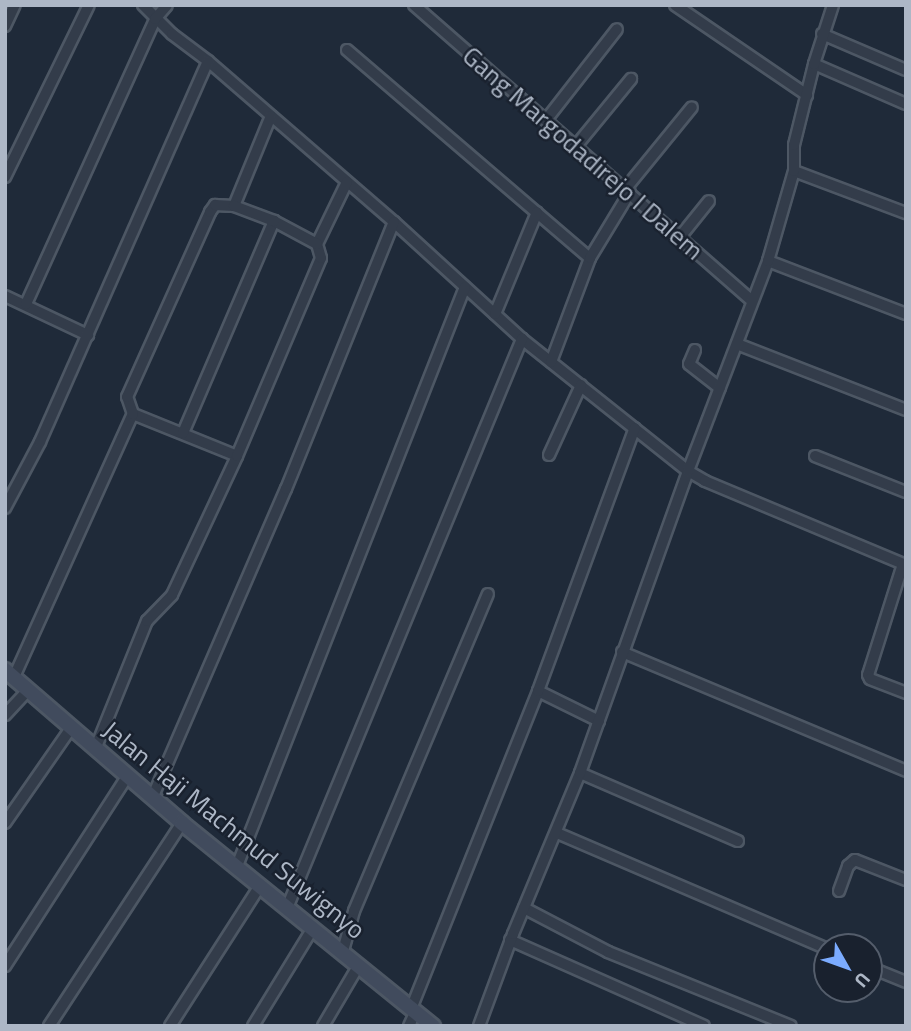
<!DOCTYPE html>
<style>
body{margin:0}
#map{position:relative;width:911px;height:1031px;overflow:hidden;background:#1f2a39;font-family:"Titillium Web",sans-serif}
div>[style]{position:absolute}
.roads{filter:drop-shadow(2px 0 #4d5764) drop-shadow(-2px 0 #4d5764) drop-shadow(0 2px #4d5764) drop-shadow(0 -2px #4d5764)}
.street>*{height:10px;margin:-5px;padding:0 5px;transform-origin:5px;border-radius:5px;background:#333c4a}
.secondary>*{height:14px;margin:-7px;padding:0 7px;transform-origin:7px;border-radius:7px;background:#414b5d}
span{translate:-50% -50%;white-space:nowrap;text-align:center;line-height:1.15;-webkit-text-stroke:5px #19212e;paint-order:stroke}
.street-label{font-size:26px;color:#adb7c6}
.frame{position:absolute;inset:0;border:7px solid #adb7c6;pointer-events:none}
.north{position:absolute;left:813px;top:933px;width:70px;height:70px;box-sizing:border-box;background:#19212e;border:2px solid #545d6b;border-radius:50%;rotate:130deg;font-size:19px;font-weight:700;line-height:28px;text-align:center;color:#adb7c6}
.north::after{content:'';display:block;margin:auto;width:24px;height:32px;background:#7babfe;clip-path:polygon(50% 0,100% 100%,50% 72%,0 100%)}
</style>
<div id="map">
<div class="roads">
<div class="street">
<div style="left:143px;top:5px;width:41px;rotate:45deg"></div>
<div style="left:172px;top:34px;width:45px;rotate:36.9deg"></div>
<div style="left:208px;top:61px;width:246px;rotate:40.9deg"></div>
<div style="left:394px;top:222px;width:173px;rotate:42.4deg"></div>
<div style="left:522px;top:339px;width:212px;rotate:38.5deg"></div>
<div style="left:688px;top:471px;width:20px;rotate:30deg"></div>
<div style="left:705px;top:481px;width:218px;rotate:22.7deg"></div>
<div style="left:414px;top:5px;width:449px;rotate:41.2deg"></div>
<div style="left:675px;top:5px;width:160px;rotate:34.3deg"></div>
<div style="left:5px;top:26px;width:23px;rotate:-65deg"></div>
<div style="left:822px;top:34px;width:91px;rotate:23.2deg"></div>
<div style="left:347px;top:50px;width:320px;rotate:40.6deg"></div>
<div style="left:814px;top:64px;width:100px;rotate:23.5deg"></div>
<div style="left:546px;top:120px;width:115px;rotate:-52deg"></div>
<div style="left:576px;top:146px;width:87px;rotate:-50.6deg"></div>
<div style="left:794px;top:171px;width:120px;rotate:20.6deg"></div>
<div style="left:5px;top:177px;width:191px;rotate:-64deg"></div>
<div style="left:626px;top:188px;width:104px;rotate:-50.8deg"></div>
<div style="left:680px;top:237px;width:46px;rotate:-51.1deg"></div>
<div style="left:317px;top:244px;width:69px;rotate:-64.2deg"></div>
<div style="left:768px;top:261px;width:148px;rotate:21deg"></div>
<div style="left:5px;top:296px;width:92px;rotate:25.2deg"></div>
<div style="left:26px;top:304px;width:313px;rotate:-65.6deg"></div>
<div style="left:155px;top:19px;width:18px;rotate:-49deg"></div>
<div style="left:495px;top:314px;width:110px;rotate:-67.6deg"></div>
<div style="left:737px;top:344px;width:181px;rotate:21.3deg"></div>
<div style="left:695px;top:350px;width:15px;rotate:113deg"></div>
<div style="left:689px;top:364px;width:39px;rotate:38deg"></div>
<div style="left:551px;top:362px;width:111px;rotate:-69.4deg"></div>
<div style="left:590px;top:258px;width:77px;rotate:-58.8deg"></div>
<div style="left:133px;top:414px;width:112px;rotate:22deg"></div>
<div style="left:183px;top:433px;width:231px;rotate:-66.8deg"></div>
<div style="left:549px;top:455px;width:77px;rotate:-65.4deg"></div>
<div style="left:815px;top:456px;width:98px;rotate:21.6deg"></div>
<div style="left:5px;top:508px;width:75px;rotate:-62.1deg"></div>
<div style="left:40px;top:442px;width:416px;rotate:-66.2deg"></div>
<div style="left:903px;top:564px;width:116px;rotate:107.5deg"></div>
<div style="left:868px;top:675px;width:4px;rotate:63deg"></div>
<div style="left:870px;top:679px;width:39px;rotate:21deg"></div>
<div style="left:622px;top:652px;width:308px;rotate:22.7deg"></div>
<div style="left:14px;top:677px;width:289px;rotate:-65.7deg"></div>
<div style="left:133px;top:414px;width:18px;rotate:-109deg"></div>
<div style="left:127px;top:397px;width:203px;rotate:-65.8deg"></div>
<div style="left:210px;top:212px;width:9px;rotate:-54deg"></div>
<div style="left:215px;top:205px;width:19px;rotate:3deg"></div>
<div style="left:234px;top:206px;width:97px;rotate:-67.7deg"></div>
<div style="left:538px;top:691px;width:68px;rotate:26.2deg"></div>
<div style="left:5px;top:715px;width:34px;rotate:-47deg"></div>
<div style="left:96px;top:747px;width:136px;rotate:-68deg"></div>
<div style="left:147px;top:621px;width:36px;rotate:-46deg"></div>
<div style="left:172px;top:595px;width:153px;rotate:-64.9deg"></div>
<div style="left:237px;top:456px;width:215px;rotate:-67deg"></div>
<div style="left:321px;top:258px;width:15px;rotate:-106deg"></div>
<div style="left:317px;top:244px;width:49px;rotate:-151.9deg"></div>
<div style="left:274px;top:221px;width:43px;rotate:-159.4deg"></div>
<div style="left:580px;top:773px;width:172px;rotate:23.3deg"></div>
<div style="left:153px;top:796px;width:335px;rotate:-66.6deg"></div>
<div style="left:286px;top:489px;width:288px;rotate:-68deg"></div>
<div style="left:5px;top:823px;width:116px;rotate:-55.2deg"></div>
<div style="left:557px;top:833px;width:294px;rotate:23.2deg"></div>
<div style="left:237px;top:866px;width:622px;rotate:-68.51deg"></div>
<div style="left:839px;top:891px;width:27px;rotate:-70deg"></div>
<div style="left:848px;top:866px;width:9px;rotate:-41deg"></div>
<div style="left:855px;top:860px;width:55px;rotate:21.4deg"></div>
<div style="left:287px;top:908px;width:616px;rotate:-67.56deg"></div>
<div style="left:524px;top:908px;width:95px;rotate:27.6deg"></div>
<div style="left:608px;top:952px;width:197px;rotate:22deg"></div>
<div style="left:510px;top:940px;width:212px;rotate:23.9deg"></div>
<div style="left:343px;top:951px;width:41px;rotate:-74.6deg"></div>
<div style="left:354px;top:911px;width:344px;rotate:-67.1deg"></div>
<div style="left:5px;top:966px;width:227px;rotate:-57.2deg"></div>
<div style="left:869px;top:967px;width:40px;rotate:22deg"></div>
<div style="left:411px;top:1009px;width:342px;rotate:-68.2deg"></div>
<div style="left:538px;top:691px;width:280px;rotate:-69.8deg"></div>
<div style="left:49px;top:1026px;width:243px;rotate:-56.8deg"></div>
<div style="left:170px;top:1026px;width:166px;rotate:-57.3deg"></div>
<div style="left:253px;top:1026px;width:115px;rotate:-58.5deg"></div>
<div style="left:323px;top:1026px;width:71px;rotate:-59.5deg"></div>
<div style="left:409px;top:1026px;width:14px;rotate:-65deg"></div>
<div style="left:479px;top:1026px;width:98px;rotate:-69.7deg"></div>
<div style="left:513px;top:934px;width:174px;rotate:-67.4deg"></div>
<div style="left:580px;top:773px;width:321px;rotate:-70.3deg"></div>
<div style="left:688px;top:471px;width:225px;rotate:-69.1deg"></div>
<div style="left:768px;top:261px;width:94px;rotate:-73.9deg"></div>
<div style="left:794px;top:171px;width:26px;rotate:-90deg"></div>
<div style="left:794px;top:145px;width:83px;rotate:-76.1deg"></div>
<div style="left:814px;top:64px;width:62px;rotate:-72.1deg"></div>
</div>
<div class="secondary">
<div style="left:5px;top:670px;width:234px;rotate:40.8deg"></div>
<div style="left:182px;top:823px;width:323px;rotate:39deg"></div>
</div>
</div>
<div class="street-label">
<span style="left:583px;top:153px;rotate:41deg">Gang Margodadirejo I Dalem</span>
<span style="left:234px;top:830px;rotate:39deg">Jalan Haji Machmud Suwignyo</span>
</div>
<div class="frame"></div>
<div class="north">U</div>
</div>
